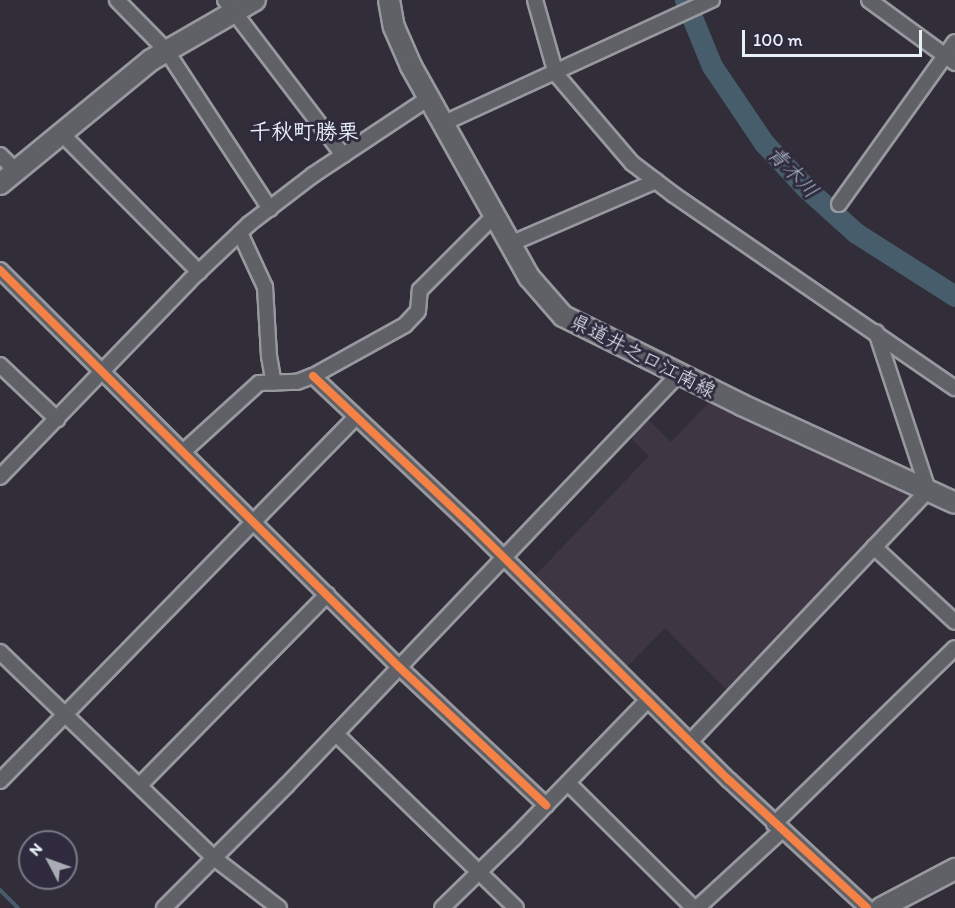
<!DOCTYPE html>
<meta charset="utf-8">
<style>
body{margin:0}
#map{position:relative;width:955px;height:908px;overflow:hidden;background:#312e39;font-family:Itim,"Klee One",sans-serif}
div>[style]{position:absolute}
.built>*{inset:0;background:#3f3644}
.stream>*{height:4px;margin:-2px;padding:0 2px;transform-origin:2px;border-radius:2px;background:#475d6c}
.river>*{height:21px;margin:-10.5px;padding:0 10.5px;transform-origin:10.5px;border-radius:10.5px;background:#475d6c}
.roads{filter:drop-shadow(2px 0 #98999f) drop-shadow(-2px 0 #98999f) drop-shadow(0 2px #98999f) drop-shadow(0 -2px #98999f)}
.street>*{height:14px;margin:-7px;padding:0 7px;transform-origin:7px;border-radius:7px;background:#606067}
.secondary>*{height:20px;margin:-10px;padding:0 10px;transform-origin:10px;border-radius:10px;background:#606067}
.cycleway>*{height:8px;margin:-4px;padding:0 4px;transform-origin:4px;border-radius:4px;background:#f48246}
span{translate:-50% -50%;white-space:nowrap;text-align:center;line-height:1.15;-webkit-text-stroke:6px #2f2a3d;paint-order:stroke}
.street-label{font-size:20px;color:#e8f1f8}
.water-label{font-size:21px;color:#a8b8c2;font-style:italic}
.quarter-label{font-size:22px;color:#e8f1f8;font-weight:700}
.north{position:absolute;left:18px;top:830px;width:60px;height:60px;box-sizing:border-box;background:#2f2a3d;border:2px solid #797a88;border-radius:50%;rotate:311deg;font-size:16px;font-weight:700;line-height:24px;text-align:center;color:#e8f1f8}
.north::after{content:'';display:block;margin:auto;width:21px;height:27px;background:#a8adb5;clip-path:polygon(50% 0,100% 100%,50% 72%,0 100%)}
.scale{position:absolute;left:742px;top:30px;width:180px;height:27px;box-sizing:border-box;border:3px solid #e8f1f8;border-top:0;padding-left:8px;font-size:18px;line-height:21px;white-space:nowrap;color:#e8f1f8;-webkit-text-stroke:4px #2f2a3d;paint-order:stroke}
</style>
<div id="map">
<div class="built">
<div style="clip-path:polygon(714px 397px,918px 492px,729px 692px,665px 628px,626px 668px,532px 579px,649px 456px,627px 434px,644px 416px,671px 442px)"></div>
</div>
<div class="stream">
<div style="left:0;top:890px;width:25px;rotate:45deg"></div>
</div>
<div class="river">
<div style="left:685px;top:0;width:71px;rotate:67.8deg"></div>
<div style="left:712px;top:66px;width:93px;rotate:56deg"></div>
<div style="left:764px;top:143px;width:63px;rotate:46.9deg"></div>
<div style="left:807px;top:189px;width:66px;rotate:41.9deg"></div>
<div style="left:856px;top:233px;width:117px;rotate:32.5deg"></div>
</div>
<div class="roads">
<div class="street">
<div style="left:117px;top:0;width:70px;rotate:45.6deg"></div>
<div style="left:166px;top:50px;width:190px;rotate:56.8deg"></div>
<div style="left:225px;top:0;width:195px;rotate:52.7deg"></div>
<div style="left:535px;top:0;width:77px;rotate:74.2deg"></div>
<div style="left:556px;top:74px;width:117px;rotate:49.5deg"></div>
<div style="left:632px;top:163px;width:53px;rotate:37.3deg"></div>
<div style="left:674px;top:195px;width:341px;rotate:34.5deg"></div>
<div style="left:869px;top:0;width:107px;rotate:36.2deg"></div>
<div style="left:444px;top:123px;width:295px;rotate:-24.7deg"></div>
<div style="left:61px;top:133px;width:196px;rotate:45.2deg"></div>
<div style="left:0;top:155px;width:23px;rotate:45deg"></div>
<div style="left:839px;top:204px;width:199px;rotate:-54.4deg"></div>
<div style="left:240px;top:233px;width:60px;rotate:65.2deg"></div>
<div style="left:265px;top:287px;width:69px;rotate:86.7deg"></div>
<div style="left:269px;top:356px;width:27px;rotate:80deg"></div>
<div style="left:510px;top:244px;width:159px;rotate:-23.3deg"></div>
<div style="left:0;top:270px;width:563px;rotate:44.86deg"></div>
<div style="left:399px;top:667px;width:202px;rotate:43.2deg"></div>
<div style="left:0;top:365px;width:79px;rotate:43.5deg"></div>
<div style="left:313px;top:376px;width:217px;rotate:43.3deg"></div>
<div style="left:471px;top:525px;width:363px;rotate:44.7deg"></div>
<div style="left:729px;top:780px;width:188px;rotate:42.8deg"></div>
<div style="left:184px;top:451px;width:101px;rotate:-42.2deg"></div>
<div style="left:259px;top:383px;width:38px;rotate:-2deg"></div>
<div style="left:297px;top:382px;width:17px;rotate:-21deg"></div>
<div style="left:313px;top:376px;width:105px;rotate:-29deg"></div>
<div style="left:405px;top:325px;width:19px;rotate:-47deg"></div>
<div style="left:418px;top:311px;width:21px;rotate:-85deg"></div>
<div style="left:420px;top:290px;width:105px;rotate:-45deg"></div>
<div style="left:0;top:477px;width:272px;rotate:-46deg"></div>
<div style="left:189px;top:281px;width:83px;rotate:-43.5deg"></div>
<div style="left:249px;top:224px;width:81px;rotate:-37.4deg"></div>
<div style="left:313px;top:175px;width:139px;rotate:-33.6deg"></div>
<div style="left:874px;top:547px;width:110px;rotate:42.8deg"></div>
<div style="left:0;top:652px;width:297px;rotate:43.9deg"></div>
<div style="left:214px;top:858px;width:82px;rotate:37.6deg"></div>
<div style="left:336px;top:734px;width:250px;rotate:44deg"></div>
<div style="left:690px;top:742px;width:347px;rotate:-46.6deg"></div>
<div style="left:928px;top:490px;width:166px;rotate:-108.2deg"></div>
<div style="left:0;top:781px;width:509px;rotate:-45.64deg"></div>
<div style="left:568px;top:783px;width:177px;rotate:44.8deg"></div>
<div style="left:140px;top:785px;width:267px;rotate:-45.5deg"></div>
<div style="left:774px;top:824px;width:252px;rotate:-44.2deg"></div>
<div style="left:164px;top:908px;width:173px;rotate:-45deg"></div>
<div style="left:286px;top:786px;width:569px;rotate:-46.35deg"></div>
<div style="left:442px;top:908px;width:102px;rotate:-44.2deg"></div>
<div style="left:515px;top:837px;width:190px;rotate:-45.9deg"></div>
<div style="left:697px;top:908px;width:114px;rotate:-42.5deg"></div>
</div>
<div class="secondary">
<div style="left:389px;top:0;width:27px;rotate:80deg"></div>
<div style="left:394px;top:27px;width:43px;rotate:66.4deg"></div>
<div style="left:411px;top:66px;width:242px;rotate:60.8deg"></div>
<div style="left:529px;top:277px;width:52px;rotate:48.9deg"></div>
<div style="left:563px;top:316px;width:200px;rotate:26.4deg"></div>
<div style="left:742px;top:405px;width:234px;rotate:24.7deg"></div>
<div style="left:0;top:184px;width:195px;rotate:-39.4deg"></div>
<div style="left:151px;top:60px;width:120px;rotate:-30deg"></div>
<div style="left:881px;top:908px;width:84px;rotate:-27.8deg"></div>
</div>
</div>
<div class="cycleway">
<div style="left:0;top:270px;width:563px;rotate:44.86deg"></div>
<div style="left:399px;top:667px;width:202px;rotate:43.2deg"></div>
<div style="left:313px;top:376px;width:217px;rotate:43.3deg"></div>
<div style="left:471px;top:525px;width:363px;rotate:44.7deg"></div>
<div style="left:729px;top:780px;width:188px;rotate:42.8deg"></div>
</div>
<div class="street-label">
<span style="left:643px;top:356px;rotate:27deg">県道井之口江南線</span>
</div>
<div class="water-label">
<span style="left:793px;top:172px;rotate:46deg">青木川</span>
</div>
<div class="quarter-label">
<span style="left:304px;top:132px">千秋町勝栗</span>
</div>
<div class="north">N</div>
<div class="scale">100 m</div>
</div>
